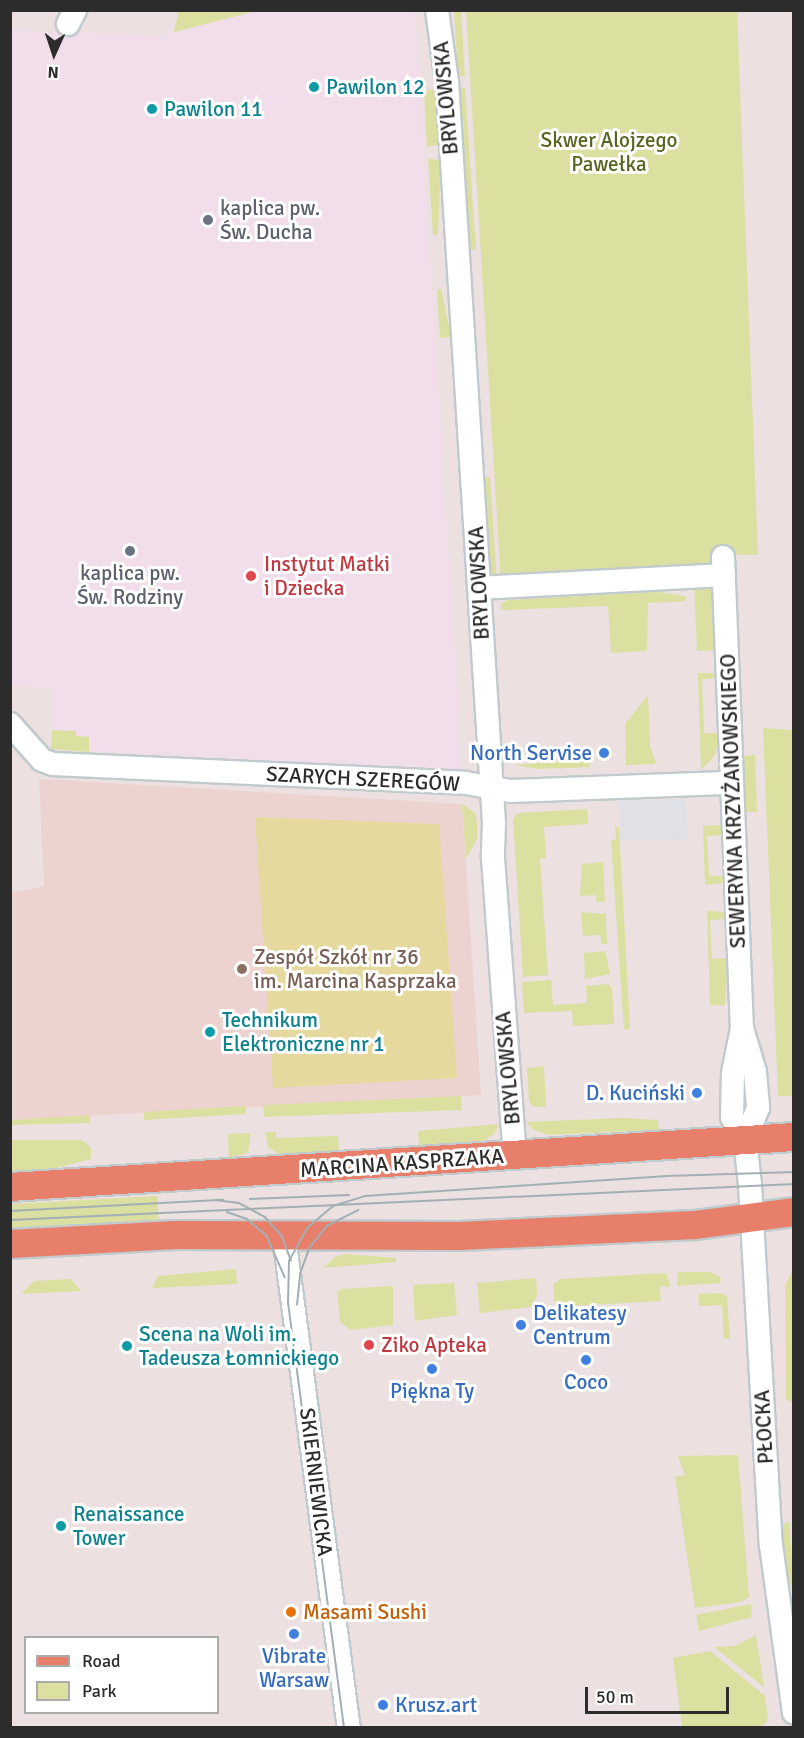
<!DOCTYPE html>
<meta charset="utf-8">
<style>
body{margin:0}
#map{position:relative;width:804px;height:1738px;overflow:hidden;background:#ece0e0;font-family:Signika,sans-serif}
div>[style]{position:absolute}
.industrial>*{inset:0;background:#dfe1e6}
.education>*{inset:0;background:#edd3d0}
.medical>*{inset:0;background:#f2deeb}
.green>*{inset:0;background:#dbdfa0}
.pitch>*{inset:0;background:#e5d99d}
.roads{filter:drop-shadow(2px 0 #c1cacd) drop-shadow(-2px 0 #c1cacd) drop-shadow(0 2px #c1cacd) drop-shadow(0 -2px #c1cacd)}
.minor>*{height:22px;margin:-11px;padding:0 11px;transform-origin:11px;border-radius:11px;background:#fff}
.major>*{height:28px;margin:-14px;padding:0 14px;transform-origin:14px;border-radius:14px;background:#e77f6a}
.tram>*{height:1.5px;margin:-0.75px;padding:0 0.75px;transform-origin:0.75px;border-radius:0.75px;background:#a2b0b5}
.dots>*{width:16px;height:16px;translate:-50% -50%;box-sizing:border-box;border:3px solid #fff;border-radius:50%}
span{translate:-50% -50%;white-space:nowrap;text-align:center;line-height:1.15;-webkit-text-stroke:6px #fff;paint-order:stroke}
.culture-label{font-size:21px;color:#0d838f}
.left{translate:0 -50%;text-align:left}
.street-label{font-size:21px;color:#2c2c2c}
.park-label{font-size:21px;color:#576520}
.worship-label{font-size:21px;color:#5b616d}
.health-label{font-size:21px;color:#be3a42}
.shop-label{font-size:21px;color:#366cbe}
.right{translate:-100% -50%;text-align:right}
.education-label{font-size:21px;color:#785e54}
.food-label{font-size:21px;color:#c56008}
.frame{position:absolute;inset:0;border:12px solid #2c2c2c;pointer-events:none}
.legend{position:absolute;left:24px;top:1636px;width:195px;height:78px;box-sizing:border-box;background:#fff;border:2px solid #ababab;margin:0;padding:8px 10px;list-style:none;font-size:18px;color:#2c2c2c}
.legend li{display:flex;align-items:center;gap:12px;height:30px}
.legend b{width:30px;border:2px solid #ababab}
.north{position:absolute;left:24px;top:24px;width:60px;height:60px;-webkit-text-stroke:4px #fff;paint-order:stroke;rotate:183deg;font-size:16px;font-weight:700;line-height:24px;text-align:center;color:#2c2c2c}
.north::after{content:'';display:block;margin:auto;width:21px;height:27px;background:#2c2c2c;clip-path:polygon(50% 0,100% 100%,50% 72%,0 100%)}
.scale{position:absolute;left:585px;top:1687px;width:144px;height:27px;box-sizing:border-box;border:3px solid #2c2c2c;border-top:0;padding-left:8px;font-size:18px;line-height:21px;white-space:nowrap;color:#2c2c2c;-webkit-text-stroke:4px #fff;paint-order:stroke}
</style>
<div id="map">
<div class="industrial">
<div style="clip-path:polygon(686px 799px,688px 839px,620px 841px,618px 801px)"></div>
</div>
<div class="education">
<div style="clip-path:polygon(39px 779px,462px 804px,481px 1095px,11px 1120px,11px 893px,44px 886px)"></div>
</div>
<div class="medical">
<div style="clip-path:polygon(256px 11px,415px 11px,462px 772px,51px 749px,54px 687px,11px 686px,10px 30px,162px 36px)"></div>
</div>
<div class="green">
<div style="clip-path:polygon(179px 10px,256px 10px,256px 11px,174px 32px)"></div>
<div style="clip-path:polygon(454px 11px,461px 11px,465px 76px,458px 76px)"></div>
<div style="clip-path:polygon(466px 11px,737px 11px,758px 555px,713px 555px,713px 564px,501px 582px)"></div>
<div style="clip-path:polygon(459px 88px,465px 88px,476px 250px,469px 250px)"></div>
<div style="clip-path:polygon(438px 89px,441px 144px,427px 147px,424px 90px)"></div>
<div style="clip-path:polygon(428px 159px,441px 160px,438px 235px,433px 235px)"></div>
<div style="clip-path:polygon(437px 289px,441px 289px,451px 337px,440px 338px)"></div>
<div style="clip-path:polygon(483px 477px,490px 477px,497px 582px,489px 577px)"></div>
<div style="clip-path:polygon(694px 585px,713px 587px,714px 650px,697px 651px)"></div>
<div style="clip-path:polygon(657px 592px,685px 596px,686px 601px,648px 603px,647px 651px,611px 653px,608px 606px,501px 610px,501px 604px,508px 600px)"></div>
<div style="clip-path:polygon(698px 673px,715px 673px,717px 678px,702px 679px,704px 733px,718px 733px,718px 739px,715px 755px,701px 770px)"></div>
<div style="clip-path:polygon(648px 695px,650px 745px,656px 764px,626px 765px,625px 724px)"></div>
<div style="clip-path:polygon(763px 728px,793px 730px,793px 1096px,778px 1096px)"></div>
<div style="clip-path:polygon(52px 730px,76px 731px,76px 736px,89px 737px,89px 752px,51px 749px)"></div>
<div style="clip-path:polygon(755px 755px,757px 812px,745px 812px,743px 756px)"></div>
<div style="clip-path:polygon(590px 759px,590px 767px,539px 769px,513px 765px)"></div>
<div style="clip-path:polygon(462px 804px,475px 813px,477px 822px,477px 839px,466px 859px)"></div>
<div style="clip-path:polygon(587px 809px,588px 824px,544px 827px,546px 858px,540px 859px,548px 975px,523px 977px,513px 819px,518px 813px)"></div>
<div style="clip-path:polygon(722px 825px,722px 835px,707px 836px,709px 876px,723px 876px,723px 883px,705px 885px,703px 826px)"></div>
<div style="clip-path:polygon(615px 827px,619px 827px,630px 1029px,624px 1030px,611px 840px,616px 840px)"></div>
<div style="clip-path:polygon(603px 862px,605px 902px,596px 902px,596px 895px,580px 896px,582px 864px)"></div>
<div style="clip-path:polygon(707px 911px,724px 912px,726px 919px,710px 920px,712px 959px,728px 958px,725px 1005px,710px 1005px)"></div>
<div style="clip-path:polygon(581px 912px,606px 914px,607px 944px,602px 944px,600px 935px,583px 936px)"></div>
<div style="clip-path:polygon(605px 951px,610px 974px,585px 979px,584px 953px)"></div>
<div style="clip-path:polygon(551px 980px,553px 1005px,587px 1003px,586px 986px,608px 984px,612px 988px,614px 1024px,573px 1026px,572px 1011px,524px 1013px,522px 982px)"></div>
<div style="clip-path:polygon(544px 1066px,546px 1107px,534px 1107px,529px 1102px,527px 1068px)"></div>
<div style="clip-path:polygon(461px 1096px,462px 1110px,264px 1117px,263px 1105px)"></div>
<div style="clip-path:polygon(246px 1106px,246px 1114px,144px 1120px,144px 1112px)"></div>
<div style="clip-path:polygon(90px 1115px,90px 1123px,11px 1125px,11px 1120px)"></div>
<div style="clip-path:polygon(622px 1118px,658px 1120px,659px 1130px,548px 1135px,534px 1130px,526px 1122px)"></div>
<div style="clip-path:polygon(499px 1124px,494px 1134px,483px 1141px,419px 1146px,418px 1131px)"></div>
<div style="clip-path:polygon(265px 1132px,276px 1132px,276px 1138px,338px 1136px,339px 1153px,281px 1156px,268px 1147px)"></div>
<div style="clip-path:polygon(251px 1133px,248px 1153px,229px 1158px,228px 1134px)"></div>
<div style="clip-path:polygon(11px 1140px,82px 1140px,91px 1148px,91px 1159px,56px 1168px,11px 1172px)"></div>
<div style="clip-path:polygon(157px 1196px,159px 1220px,11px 1228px,11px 1204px)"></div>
<div style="clip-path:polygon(345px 1254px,396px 1258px,396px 1262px,323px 1268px,335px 1257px)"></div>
<div style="clip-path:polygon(236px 1269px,237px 1284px,152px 1288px,158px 1276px)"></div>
<div style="clip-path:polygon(793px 1269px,794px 1402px,791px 1402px,786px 1399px,785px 1286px)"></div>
<div style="clip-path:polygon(678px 1272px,711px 1272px,721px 1278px,720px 1283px,677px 1286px)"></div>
<div style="clip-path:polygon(666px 1273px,671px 1286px,660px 1287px,661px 1301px,555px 1307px,553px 1284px,561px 1279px)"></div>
<div style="clip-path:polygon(536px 1278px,537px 1296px,531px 1307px,480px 1313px,477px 1283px)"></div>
<div style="clip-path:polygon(71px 1279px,81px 1291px,21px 1294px,34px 1281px)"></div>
<div style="clip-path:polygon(454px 1283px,457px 1315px,415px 1321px,413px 1285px)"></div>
<div style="clip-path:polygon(393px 1286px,393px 1325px,351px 1330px,340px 1322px,337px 1292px,341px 1289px)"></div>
<div style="clip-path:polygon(721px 1293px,727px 1297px,730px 1339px,724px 1339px,722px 1305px,699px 1306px,698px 1294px)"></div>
<div style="clip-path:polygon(738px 1455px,749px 1597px,741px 1602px,695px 1608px,675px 1477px,685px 1475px,678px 1456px)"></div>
<div style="clip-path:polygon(789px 1522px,794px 1585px,787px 1586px,781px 1525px)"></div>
<div style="clip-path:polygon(751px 1604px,752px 1617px,699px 1631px,696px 1615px)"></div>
<div style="clip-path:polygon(756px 1635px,764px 1687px,714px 1647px,735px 1646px)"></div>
<div style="clip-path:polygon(710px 1651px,765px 1696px,768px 1720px,762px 1727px,682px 1727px,673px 1658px)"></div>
</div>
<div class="pitch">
<div style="clip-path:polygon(255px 817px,439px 824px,457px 1078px,273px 1088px)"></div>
</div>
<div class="roads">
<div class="minor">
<div style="left:437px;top:10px;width:73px;rotate:82.1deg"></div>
<div style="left:447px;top:82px;width:742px;rotate:86.37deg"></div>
<div style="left:494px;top:823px;width:35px;rotate:92deg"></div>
<div style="left:493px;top:858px;width:298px;rotate:85.8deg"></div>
<div style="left:68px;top:24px;width:16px;rotate:-63deg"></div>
<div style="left:723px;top:557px;width:471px;rotate:87.7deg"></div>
<div style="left:742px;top:1028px;width:46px;rotate:101.3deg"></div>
<div style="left:733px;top:1073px;width:44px;rotate:91.3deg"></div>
<div style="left:732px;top:1117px;width:26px;rotate:59deg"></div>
<div style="left:745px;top:1139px;width:46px;rotate:83.8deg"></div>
<div style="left:750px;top:1185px;width:361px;rotate:86.7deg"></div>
<div style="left:771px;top:1545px;width:169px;rotate:82.2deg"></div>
<div style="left:479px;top:588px;width:245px;rotate:-3deg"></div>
<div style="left:10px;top:724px;width:48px;rotate:48.4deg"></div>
<div style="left:42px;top:760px;width:12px;rotate:20deg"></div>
<div style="left:53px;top:764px;width:413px;rotate:2.6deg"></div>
<div style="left:466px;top:783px;width:45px;rotate:10.3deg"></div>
<div style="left:510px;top:791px;width:222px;rotate:-2.1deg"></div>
<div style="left:742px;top:1028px;width:46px;rotate:73.5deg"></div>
<div style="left:755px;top:1072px;width:36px;rotate:85deg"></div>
<div style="left:758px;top:1108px;width:35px;rotate:112deg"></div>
<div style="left:284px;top:1236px;width:496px;rotate:82.5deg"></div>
</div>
<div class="major">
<div style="left:10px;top:1187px;width:786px;rotate:-3.65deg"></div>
<div style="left:10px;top:1244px;width:165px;rotate:-3.1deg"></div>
<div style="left:175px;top:1235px;width:285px;rotate:0.2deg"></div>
<div style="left:460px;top:1236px;width:235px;rotate:-2.7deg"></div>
<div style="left:695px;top:1225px;width:100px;rotate:-7.5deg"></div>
</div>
</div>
<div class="tram">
<div style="left:250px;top:1199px;width:99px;rotate:-2.3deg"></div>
<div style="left:215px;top:1200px;width:24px;rotate:7deg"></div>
<div style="left:239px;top:1203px;width:30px;rotate:28deg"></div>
<div style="left:265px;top:1217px;width:25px;rotate:48deg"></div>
<div style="left:282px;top:1236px;width:26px;rotate:69deg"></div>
<div style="left:10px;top:1211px;width:213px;rotate:-3deg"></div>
<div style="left:227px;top:1212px;width:21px;rotate:19deg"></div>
<div style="left:247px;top:1219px;width:26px;rotate:40deg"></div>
<div style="left:267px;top:1236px;width:45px;rotate:66.3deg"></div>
<div style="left:10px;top:1220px;width:785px;rotate:-2.63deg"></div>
<div style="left:297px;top:1305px;width:31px;rotate:-84deg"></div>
<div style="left:300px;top:1274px;width:29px;rotate:-70deg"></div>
<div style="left:310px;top:1247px;width:27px;rotate:-51deg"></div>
<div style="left:327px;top:1226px;width:35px;rotate:-27deg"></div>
<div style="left:344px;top:1728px;width:429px;rotate:-97.5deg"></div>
<div style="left:288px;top:1303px;width:42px;rotate:-88.6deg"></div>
<div style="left:289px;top:1261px;width:38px;rotate:-61deg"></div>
<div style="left:307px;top:1228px;width:34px;rotate:-40deg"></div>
<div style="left:333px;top:1206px;width:34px;rotate:-17deg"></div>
<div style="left:365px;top:1196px;width:303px;rotate:-3.8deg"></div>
<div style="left:667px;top:1176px;width:127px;rotate:-1.8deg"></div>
</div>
<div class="dots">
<div style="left:314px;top:87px;background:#0f9aa8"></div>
<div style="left:152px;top:109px;background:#0f9aa8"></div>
<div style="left:208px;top:220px;background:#6b7280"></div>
<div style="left:130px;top:551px;background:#6b7280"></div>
<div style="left:251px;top:576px;background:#e0444e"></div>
<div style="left:604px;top:753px;background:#3f7fe0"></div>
<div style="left:242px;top:969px;background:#8d6e63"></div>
<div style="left:210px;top:1032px;background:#0f9aa8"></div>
<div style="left:697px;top:1093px;background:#3f7fe0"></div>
<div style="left:521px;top:1325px;background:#3f7fe0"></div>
<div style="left:369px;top:1345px;background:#e0444e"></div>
<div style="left:127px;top:1346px;background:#0f9aa8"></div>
<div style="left:586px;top:1360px;background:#3f7fe0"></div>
<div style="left:432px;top:1369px;background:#3f7fe0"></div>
<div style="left:61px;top:1526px;background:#0f9aa8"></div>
<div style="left:291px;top:1612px;background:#e8710a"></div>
<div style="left:294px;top:1634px;background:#3f7fe0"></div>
<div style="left:383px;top:1705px;background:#3f7fe0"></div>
</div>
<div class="culture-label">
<span class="left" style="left:326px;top:87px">Pawilon 12</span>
<span class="left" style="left:164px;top:109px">Pawilon 11</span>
<span class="left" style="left:222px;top:1032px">Technikum<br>Elektroniczne nr 1</span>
<span class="left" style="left:139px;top:1346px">Scena na Woli im.<br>Tadeusza Łomnickiego</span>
<span class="left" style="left:73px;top:1526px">Renaissance<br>Tower</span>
</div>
<div class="street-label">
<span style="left:446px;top:98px;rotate:-95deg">BRYLOWSKA</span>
<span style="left:479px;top:583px;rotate:-93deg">BRYLOWSKA</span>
<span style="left:363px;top:779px;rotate:3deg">SZARYCH SZEREGÓW</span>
<span style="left:733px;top:801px;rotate:-92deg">SEWERYNA KRZYŻANOWSKIEGO</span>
<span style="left:508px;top:1068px;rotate:-95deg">BRYLOWSKA</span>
<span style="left:402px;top:1163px;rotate:-4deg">MARCINA KASPRZAKA</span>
<span style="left:764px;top:1427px;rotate:-93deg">PŁOCKA</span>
<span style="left:316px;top:1482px;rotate:83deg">SKIERNIEWICKA</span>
</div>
<div class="park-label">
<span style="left:609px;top:152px">Skwer Alojzego<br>Pawełka</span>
</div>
<div class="worship-label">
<span class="left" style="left:220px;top:220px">kaplica pw.<br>Św. Ducha</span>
<span style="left:130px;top:585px">kaplica pw.<br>Św. Rodziny</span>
</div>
<div class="health-label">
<span class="left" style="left:264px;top:576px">Instytut Matki<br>i Dziecka</span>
<span class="left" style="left:381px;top:1345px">Ziko Apteka</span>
</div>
<div class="shop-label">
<span class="right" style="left:592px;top:753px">North Servise</span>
<span class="right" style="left:685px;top:1093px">D. Kuciński</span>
<span class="left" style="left:533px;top:1325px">Delikatesy<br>Centrum</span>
<span style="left:586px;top:1382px">Coco</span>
<span style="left:432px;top:1391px">Piękna Ty</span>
<span style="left:294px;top:1668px">Vibrate<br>Warsaw</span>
<span class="left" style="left:395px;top:1705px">Krusz.art</span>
</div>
<div class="education-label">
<span class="left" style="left:254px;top:969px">Zespół Szkół nr 36<br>im. Marcina Kasprzaka</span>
</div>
<div class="food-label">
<span class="left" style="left:303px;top:1612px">Masami Sushi</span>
</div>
<div class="frame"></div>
<ul class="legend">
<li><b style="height:8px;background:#e77f6a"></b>Road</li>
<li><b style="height:16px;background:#dbdfa0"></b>Park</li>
</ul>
<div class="north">N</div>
<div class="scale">50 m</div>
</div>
